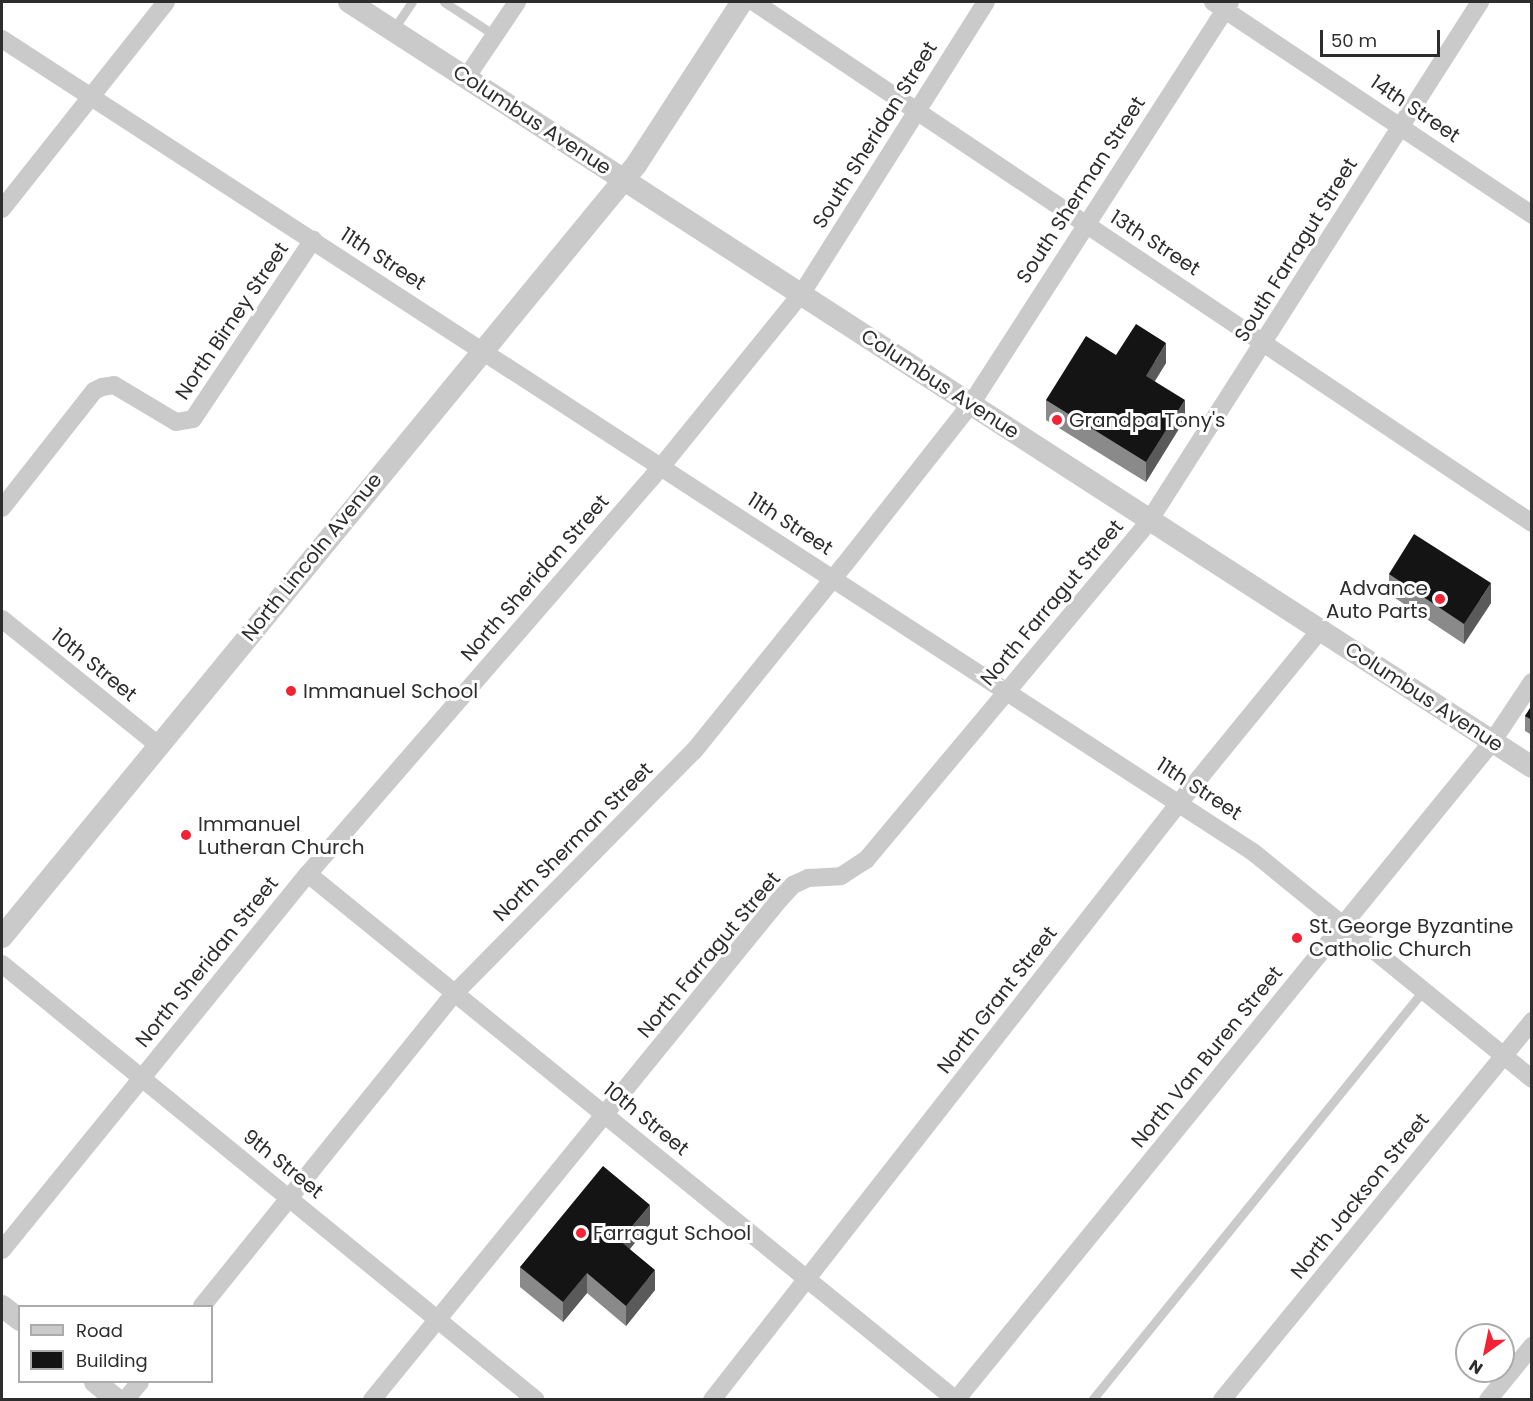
<!DOCTYPE html>
<style>
body{margin:0}
#map{position:relative;width:1533px;height:1401px;overflow:hidden;background:#fff;font-family:Poppins,sans-serif}
div>[style]{position:absolute}
.service>*{height:9px;margin:-4.5px;padding:0 4.5px;transform-origin:4.5px;border-radius:4.5px;background:#cacaca}
.minor>*{height:18px;margin:-9px;padding:0 9px;transform-origin:9px;border-radius:9px;background:#cacaca}
.tertiary>*{height:22px;margin:-11px;padding:0 11px;transform-origin:11px;border-radius:11px;background:#cacaca}
.wall>*{inset:0;background:#8a8a8a}
.shaded-wall>*{inset:0;background:#5a5a5a}
.building>*{inset:0;background:#141414}
.dots>*{width:16px;height:16px;translate:-50% -50%;box-sizing:border-box;border:3px solid #fff;border-radius:50%}
span{translate:-50% -50%;white-space:nowrap;text-align:center;line-height:1.15;-webkit-text-stroke:6px #fff;paint-order:stroke}
.street-label{font-size:20px;color:#2d2d2d}
.poi-label{font-size:20px;color:#2d2d2d}
.left{translate:0 -50%;text-align:left}
.right{translate:-100% -50%;text-align:right}
.frame{position:absolute;inset:0;border:3px solid #2d2d2d;pointer-events:none}
.legend{position:absolute;left:18px;top:1305px;width:195px;height:78px;box-sizing:border-box;background:#fff;border:2px solid #ababab;margin:0;padding:8px 10px;list-style:none;font-size:18px;color:#2d2d2d}
.legend li{display:flex;align-items:center;gap:12px;height:30px}
.legend b{width:30px;border:2px solid #ababab}
.north{position:absolute;left:1455px;top:1323px;width:60px;height:60px;box-sizing:border-box;background:#fff;border:2px solid #ababab;border-radius:50%;rotate:213deg;font-size:16px;font-weight:700;line-height:24px;text-align:center;color:#2d2d2d}
.north::after{content:'';display:block;margin:auto;width:21px;height:27px;background:#f12334;clip-path:polygon(50% 0,100% 100%,50% 72%,0 100%)}
.scale{position:absolute;left:1320px;top:30px;width:120px;height:27px;box-sizing:border-box;border:3px solid #2d2d2d;border-top:0;padding-left:8px;font-size:18px;line-height:21px;white-space:nowrap;color:#2d2d2d;-webkit-text-stroke:4px #fff;paint-order:stroke}
</style>
<div id="map">
<div class="service">
<div style="left:444px;top:2px;width:62px;rotate:33.2deg"></div>
<div style="left:393px;top:30px;width:34px;rotate:-56deg"></div>
<div style="left:1092px;top:1400px;width:525px;rotate:-51.03deg"></div>
</div>
<div class="minor">
<div style="left:754px;top:2px;width:936px;rotate:33.81deg"></div>
<div style="left:1213px;top:2px;width:384px;rotate:33.7deg"></div>
<div style="left:2px;top:39px;width:1492px;rotate:33.02deg"></div>
<div style="left:1253px;top:852px;width:360px;rotate:39.1deg"></div>
<div style="left:466px;top:78px;width:92px;rotate:-56.1deg"></div>
<div style="left:2px;top:209px;width:264px;rotate:-51.6deg"></div>
<div style="left:2px;top:508px;width:149px;rotate:-51.8deg"></div>
<div style="left:94px;top:391px;width:9px;rotate:-27deg"></div>
<div style="left:102px;top:387px;width:12px;rotate:-9deg"></div>
<div style="left:114px;top:385px;width:72px;rotate:30.8deg"></div>
<div style="left:176px;top:422px;width:17px;rotate:-10deg"></div>
<div style="left:193px;top:419px;width:216px;rotate:-56.2deg"></div>
<div style="left:2px;top:619px;width:201px;rotate:38.9deg"></div>
<div style="left:308px;top:874px;width:835px;rotate:39.07deg"></div>
<div style="left:2px;top:964px;width:689px;rotate:39.23deg"></div>
<div style="left:2px;top:1250px;width:485px;rotate:-50.9deg"></div>
<div style="left:308px;top:874px;width:539px;rotate:-49.06deg"></div>
<div style="left:661px;top:467px;width:224px;rotate:-51deg"></div>
<div style="left:802px;top:293px;width:344px;rotate:-57.7deg"></div>
<div style="left:202px;top:1306px;width:402px;rotate:-51.1deg"></div>
<div style="left:455px;top:993px;width:340px;rotate:-45.4deg"></div>
<div style="left:694px;top:751px;width:240px;rotate:-51.1deg"></div>
<div style="left:845px;top:564px;width:204px;rotate:-51.8deg"></div>
<div style="left:971px;top:404px;width:478px;rotate:-57.2deg"></div>
<div style="left:125px;top:1400px;width:23px;rotate:-50deg"></div>
<div style="left:372px;top:1400px;width:645px;rotate:-50.85deg"></div>
<div style="left:779px;top:900px;width:21px;rotate:-47deg"></div>
<div style="left:793px;top:885px;width:17px;rotate:-25deg"></div>
<div style="left:808px;top:878px;width:33px;rotate:-3deg"></div>
<div style="left:841px;top:876px;width:30px;rotate:-33deg"></div>
<div style="left:866px;top:860px;width:442px;rotate:-50.1deg"></div>
<div style="left:1149px;top:521px;width:616px;rotate:-57.47deg"></div>
<div style="left:712px;top:1400px;width:758px;rotate:-51.97deg"></div>
<div style="left:1179px;top:803px;width:223px;rotate:-50.8deg"></div>
<div style="left:956px;top:1400px;width:849px;rotate:-50.83deg"></div>
<div style="left:1492px;top:742px;width:72px;rotate:-56.3deg"></div>
<div style="left:1222px;top:1400px;width:490px;rotate:-50.7deg"></div>
<div style="left:1488px;top:1400px;width:70px;rotate:-50.8deg"></div>
</div>
<div class="tertiary">
<div style="left:349px;top:2px;width:1409px;rotate:32.89deg"></div>
<div style="left:2px;top:937px;width:999px;rotate:-50.61deg"></div>
<div style="left:636px;top:165px;width:194px;rotate:-57deg"></div>
<div style="left:2px;top:1306px;width:23px;rotate:38deg"></div>
<div style="left:95px;top:1382px;width:28px;rotate:39deg"></div>
</div>
<div class="wall">
<div style="clip-path:polygon(1116px 355px,1166px 363px,1155px 381px,1185px 419px,1146px 482px,1046px 420px,1046px 400px)"></div>
<div style="clip-path:polygon(1389px 574px,1491px 603px,1464px 644px,1389px 594px)"></div>
<div style="clip-path:polygon(1532px 705px,1532px 735px,1525px 731px,1525px 716px)"></div>
<div style="clip-path:polygon(650px 1224px,630px 1249px,655px 1290px,626px 1326px,587px 1293px,563px 1322px,520px 1287px,520px 1267px)"></div>
</div>
<div class="shaded-wall">
<div style="clip-path:polygon(1166px 343px,1166px 363px,1146px 395px,1146px 376px)"></div>
<div style="clip-path:polygon(1185px 400px,1185px 419px,1146px 482px,1146px 462px)"></div>
<div style="clip-path:polygon(1491px 583px,1491px 603px,1464px 644px,1464px 624px)"></div>
<div style="clip-path:polygon(650px 1205px,650px 1224px,620px 1261px,620px 1241px)"></div>
<div style="clip-path:polygon(655px 1270px,655px 1290px,626px 1326px,626px 1306px)"></div>
<div style="clip-path:polygon(587px 1273px,587px 1293px,563px 1322px,563px 1302px)"></div>
</div>
<div class="building">
<div style="clip-path:polygon(1136px 324px,1166px 343px,1146px 376px,1185px 400px,1146px 462px,1046px 400px,1086px 336px,1116px 355px)"></div>
<div style="clip-path:polygon(1414px 534px,1491px 583px,1464px 624px,1389px 574px)"></div>
<div style="clip-path:polygon(1532px 705px,1532px 720px,1525px 716px)"></div>
<div style="clip-path:polygon(603px 1166px,650px 1205px,620px 1241px,655px 1270px,626px 1306px,587px 1273px,563px 1302px,520px 1267px)"></div>
</div>
<div class="dots">
<div style="left:1057px;top:420px;background:#f12334"></div>
<div style="left:1440px;top:599px;background:#f12334"></div>
<div style="left:291px;top:691px;background:#f12334"></div>
<div style="left:186px;top:835px;background:#f12334"></div>
<div style="left:1297px;top:938px;background:#f12334"></div>
<div style="left:581px;top:1233px;background:#f12334"></div>
</div>
<div class="street-label">
<span style="left:1415px;top:109px;rotate:34deg">14th Street</span>
<span style="left:532px;top:120px;rotate:33deg">Columbus Avenue</span>
<span style="left:875px;top:135px;rotate:-58deg">South Sheridan Street</span>
<span style="left:1081px;top:190px;rotate:-57deg">South Sherman Street</span>
<span style="left:1155px;top:243px;rotate:33deg">13th Street</span>
<span style="left:1296px;top:250px;rotate:-58deg">South Farragut Street</span>
<span style="left:383px;top:259px;rotate:33deg">11th Street</span>
<span style="left:232px;top:321px;rotate:-56deg">North Birney Street</span>
<span style="left:940px;top:384px;rotate:33deg">Columbus Avenue</span>
<span style="left:790px;top:524px;rotate:33deg">11th Street</span>
<span style="left:312px;top:557px;rotate:-51deg">North Lincoln Avenue</span>
<span style="left:535px;top:578px;rotate:-49deg">North Sheridan Street</span>
<span style="left:1052px;top:603px;rotate:-50deg">North Farragut Street</span>
<span style="left:94px;top:665px;rotate:39deg">10th Street</span>
<span style="left:1424px;top:697px;rotate:33deg">Columbus Avenue</span>
<span style="left:1199px;top:789px;rotate:33deg">11th Street</span>
<span style="left:573px;top:842px;rotate:-45deg">North Sherman Street</span>
<span style="left:709px;top:955px;rotate:-50deg">North Farragut Street</span>
<span style="left:207px;top:962px;rotate:-51deg">North Sheridan Street</span>
<span style="left:997px;top:1000px;rotate:-52deg">North Grant Street</span>
<span style="left:1207px;top:1057px;rotate:-51deg">North Van Buren Street</span>
<span style="left:646px;top:1119px;rotate:39deg">10th Street</span>
<span style="left:283px;top:1164px;rotate:39deg">9th Street</span>
<span style="left:1360px;top:1196px;rotate:-51deg">North Jackson Street</span>
</div>
<div class="poi-label">
<span class="left" style="left:1069px;top:420px">Grandpa Tony's</span>
<span class="right" style="left:1428px;top:600px">Advance<br>Auto Parts</span>
<span class="left" style="left:303px;top:691px">Immanuel School</span>
<span class="left" style="left:198px;top:836px">Immanuel<br>Lutheran Church</span>
<span class="left" style="left:1309px;top:938px">St. George Byzantine<br>Catholic Church</span>
<span class="left" style="left:593px;top:1233px">Farragut School</span>
</div>
<div class="frame"></div>
<ul class="legend">
<li><b style="height:8px;background:#cacaca"></b>Road</li>
<li><b style="height:16px;background:#141414"></b>Building</li>
</ul>
<div class="north">N</div>
<div class="scale">50 m</div>
</div>
